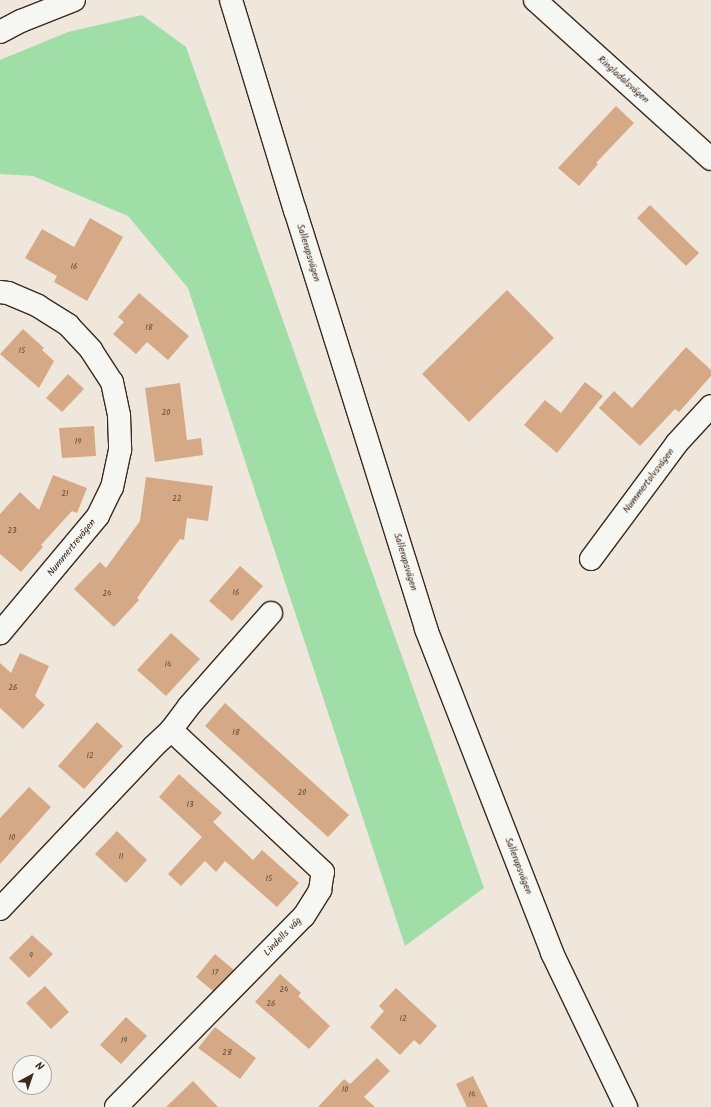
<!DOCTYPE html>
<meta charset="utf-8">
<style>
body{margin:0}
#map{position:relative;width:711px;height:1107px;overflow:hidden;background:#efe7dc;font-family:Kalam,sans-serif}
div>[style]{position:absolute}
.green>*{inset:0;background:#9fdea7}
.building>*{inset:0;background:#d5a986}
.roads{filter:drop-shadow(1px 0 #3b2a1e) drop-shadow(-1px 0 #3b2a1e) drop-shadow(0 1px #3b2a1e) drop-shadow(0 -1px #3b2a1e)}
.street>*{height:22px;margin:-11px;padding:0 11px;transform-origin:11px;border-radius:11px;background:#f6f6f2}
.secondary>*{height:22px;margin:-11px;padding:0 11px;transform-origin:11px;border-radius:11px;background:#f6f6f2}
span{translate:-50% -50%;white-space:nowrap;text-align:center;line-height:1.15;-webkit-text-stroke:3.5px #f6f6f2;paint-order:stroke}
.number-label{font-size:8px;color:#624a38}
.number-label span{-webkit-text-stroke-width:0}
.street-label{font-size:10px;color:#3b2a1e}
.north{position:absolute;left:12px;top:1055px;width:40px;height:40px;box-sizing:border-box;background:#f6f6f2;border:1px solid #aba49d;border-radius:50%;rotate:40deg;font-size:11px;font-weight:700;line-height:16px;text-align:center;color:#3b2a1e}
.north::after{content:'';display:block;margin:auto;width:14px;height:18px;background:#3b2a1e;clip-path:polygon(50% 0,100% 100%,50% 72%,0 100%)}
</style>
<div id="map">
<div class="green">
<div style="clip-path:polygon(142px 15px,186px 47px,484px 888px,405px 946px,188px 288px,128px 216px,33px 176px,0 174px,0 60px,68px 32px)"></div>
</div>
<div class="building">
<div style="clip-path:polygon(616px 106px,634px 123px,596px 163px,598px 164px,579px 186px,558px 168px)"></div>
<div style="clip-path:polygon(650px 205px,699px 253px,686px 266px,637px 218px)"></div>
<div style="clip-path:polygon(90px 218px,123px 237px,87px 301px,54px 282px,57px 276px,25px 258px,42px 229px,74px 247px)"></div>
<div style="clip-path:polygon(507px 290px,554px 338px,469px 422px,422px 374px)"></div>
<div style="clip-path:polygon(139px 293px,189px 336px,168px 360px,147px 342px,136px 354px,113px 334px,124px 322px,118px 317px)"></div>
<div style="clip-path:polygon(23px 329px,44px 348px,42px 350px,54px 361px,39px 388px,0 354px)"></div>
<div style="clip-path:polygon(686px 347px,711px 370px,711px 376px,679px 412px,675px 409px,640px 446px,599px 408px,614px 391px,632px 408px)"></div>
<div style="clip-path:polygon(68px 374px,84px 389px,62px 412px,46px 398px)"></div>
<div style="clip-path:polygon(585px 382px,603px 396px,557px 453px,524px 425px,545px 400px,561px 413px)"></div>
<div style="clip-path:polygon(180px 383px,187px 440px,201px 438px,203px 455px,155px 462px,145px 388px)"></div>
<div style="clip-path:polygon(94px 426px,96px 456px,62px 458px,59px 428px)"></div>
<div style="clip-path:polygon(53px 475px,87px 488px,77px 513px,72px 511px,41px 545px,43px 547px,21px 572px,0 554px,0 514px,20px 492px,39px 510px)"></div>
<div style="clip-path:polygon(146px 477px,213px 486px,208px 521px,187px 518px,184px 540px,180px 539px,137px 598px,139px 600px,114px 627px,74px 589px,100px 562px,106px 568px,140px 521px)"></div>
<div style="clip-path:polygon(240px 566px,263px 586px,232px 621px,209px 601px)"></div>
<div style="clip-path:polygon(171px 633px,200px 659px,166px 696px,137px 670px)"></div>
<div style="clip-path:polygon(20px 653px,49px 666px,35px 696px,45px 705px,23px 729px,0 708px,0 663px,11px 673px)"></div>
<div style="clip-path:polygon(225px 703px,349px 815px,328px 837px,205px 726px)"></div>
<div style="clip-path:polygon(97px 722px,123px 746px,84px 789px,58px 766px)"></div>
<div style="clip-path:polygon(179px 774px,222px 813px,213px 822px,253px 860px,262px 850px,299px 883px,277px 907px,225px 861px,216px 872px,205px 861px,181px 886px,168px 874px,202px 837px,159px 797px)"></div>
<div style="clip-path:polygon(29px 787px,51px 807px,0 864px,0 818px)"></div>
<div style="clip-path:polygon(117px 831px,147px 860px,126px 883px,95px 854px)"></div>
<div style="clip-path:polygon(32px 935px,53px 954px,29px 978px,9px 958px)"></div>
<div style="clip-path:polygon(215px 954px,234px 970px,213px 991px,196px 977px)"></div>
<div style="clip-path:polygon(280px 974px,301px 993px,298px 996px,330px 1026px,309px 1049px,255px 1002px)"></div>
<div style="clip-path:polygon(45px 986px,69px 1012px,51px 1029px,26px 1003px)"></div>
<div style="clip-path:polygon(396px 988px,437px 1026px,420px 1045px,414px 1040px,400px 1055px,370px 1027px,384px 1011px,379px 1006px)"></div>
<div style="clip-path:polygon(126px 1017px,147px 1036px,121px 1064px,100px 1045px)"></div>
<div style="clip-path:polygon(215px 1027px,256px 1058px,240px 1079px,198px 1048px)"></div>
<div style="clip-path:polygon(377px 1058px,390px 1071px,364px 1097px,375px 1107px,318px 1107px,344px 1079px,350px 1084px)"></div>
<div style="clip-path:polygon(473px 1076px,488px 1107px,467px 1107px,456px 1084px)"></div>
<div style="clip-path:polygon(193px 1081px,218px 1107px,166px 1107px)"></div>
</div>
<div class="roads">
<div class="street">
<div style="left:535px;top:0;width:237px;rotate:42.1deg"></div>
<div style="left:0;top:292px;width:8px;rotate:7deg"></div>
<div style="left:8px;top:293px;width:33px;rotate:23deg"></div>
<div style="left:38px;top:306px;width:36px;rotate:32deg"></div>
<div style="left:68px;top:325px;width:34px;rotate:47deg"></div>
<div style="left:91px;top:350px;width:38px;rotate:57deg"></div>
<div style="left:112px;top:382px;width:35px;rotate:78deg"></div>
<div style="left:119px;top:416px;width:34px;rotate:88deg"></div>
<div style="left:120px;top:450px;width:38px;rotate:102deg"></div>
<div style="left:112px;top:487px;width:32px;rotate:116deg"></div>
<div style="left:98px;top:516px;width:153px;rotate:129.9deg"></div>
<div style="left:591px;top:559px;width:144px;rotate:-53.4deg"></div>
<div style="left:677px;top:443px;width:50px;rotate:-47.4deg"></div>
<div style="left:0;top:909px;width:223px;rotate:-46.6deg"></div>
<div style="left:153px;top:747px;width:25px;rotate:-43deg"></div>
<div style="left:171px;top:730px;width:30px;rotate:-53deg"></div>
<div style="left:189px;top:706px;width:124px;rotate:-48.6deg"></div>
<div style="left:116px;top:1107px;width:268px;rotate:-45.5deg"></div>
<div style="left:304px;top:916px;width:31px;rotate:-58deg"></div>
<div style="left:320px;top:890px;width:18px;rotate:-81deg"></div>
<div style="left:323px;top:872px;width:208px;rotate:-136.9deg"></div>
</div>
<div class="secondary">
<div style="left:231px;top:0;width:220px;rotate:73.1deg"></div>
<div style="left:295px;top:210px;width:439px;rotate:72.6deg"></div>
<div style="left:426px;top:629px;width:348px;rotate:68.7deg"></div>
<div style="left:552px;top:953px;width:171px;rotate:64.3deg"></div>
<div style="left:0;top:32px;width:24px;rotate:-28deg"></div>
<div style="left:21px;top:21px;width:57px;rotate:-21.6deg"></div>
</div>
</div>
<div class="number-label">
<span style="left:74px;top:267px">16</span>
<span style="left:149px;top:328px">18</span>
<span style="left:22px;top:351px">15</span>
<span style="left:166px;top:413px">20</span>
<span style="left:78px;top:442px">19</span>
<span style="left:65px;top:494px">21</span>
<span style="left:177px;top:499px">22</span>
<span style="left:12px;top:531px">23</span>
<span style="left:236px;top:593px">16</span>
<span style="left:107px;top:594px">24</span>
<span style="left:168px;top:665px">14</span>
<span style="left:13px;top:688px">26</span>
<span style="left:236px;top:733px">18</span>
<span style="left:90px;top:756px">12</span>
<span style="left:302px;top:793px">20</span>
<span style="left:190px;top:805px">13</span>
<span style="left:12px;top:838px">10</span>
<span style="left:121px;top:857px">11</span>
<span style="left:269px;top:879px">15</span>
<span style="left:31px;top:956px">9</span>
<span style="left:215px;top:973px">17</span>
<span style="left:284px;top:990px">24</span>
<span style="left:271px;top:1004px">26</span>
<span style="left:403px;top:1019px">12</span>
<span style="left:124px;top:1041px">19</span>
<span style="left:227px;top:1053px">28</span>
<span style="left:345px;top:1090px">10</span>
<span style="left:472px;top:1095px">14</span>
</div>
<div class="street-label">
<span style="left:623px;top:80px;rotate:42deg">Ringladalsvägen</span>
<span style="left:308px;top:253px;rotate:73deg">Sallerupsvägen</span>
<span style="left:649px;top:481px;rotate:-53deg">Nummertolvsvägen</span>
<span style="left:72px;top:548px;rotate:-51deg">Nummertrevägen</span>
<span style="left:405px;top:562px;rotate:73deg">Sallerupsvägen</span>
<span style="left:518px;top:866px;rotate:69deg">Sallerupsvägen</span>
<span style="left:283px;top:937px;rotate:-46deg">Lindells väg</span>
</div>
<div class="north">N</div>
</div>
